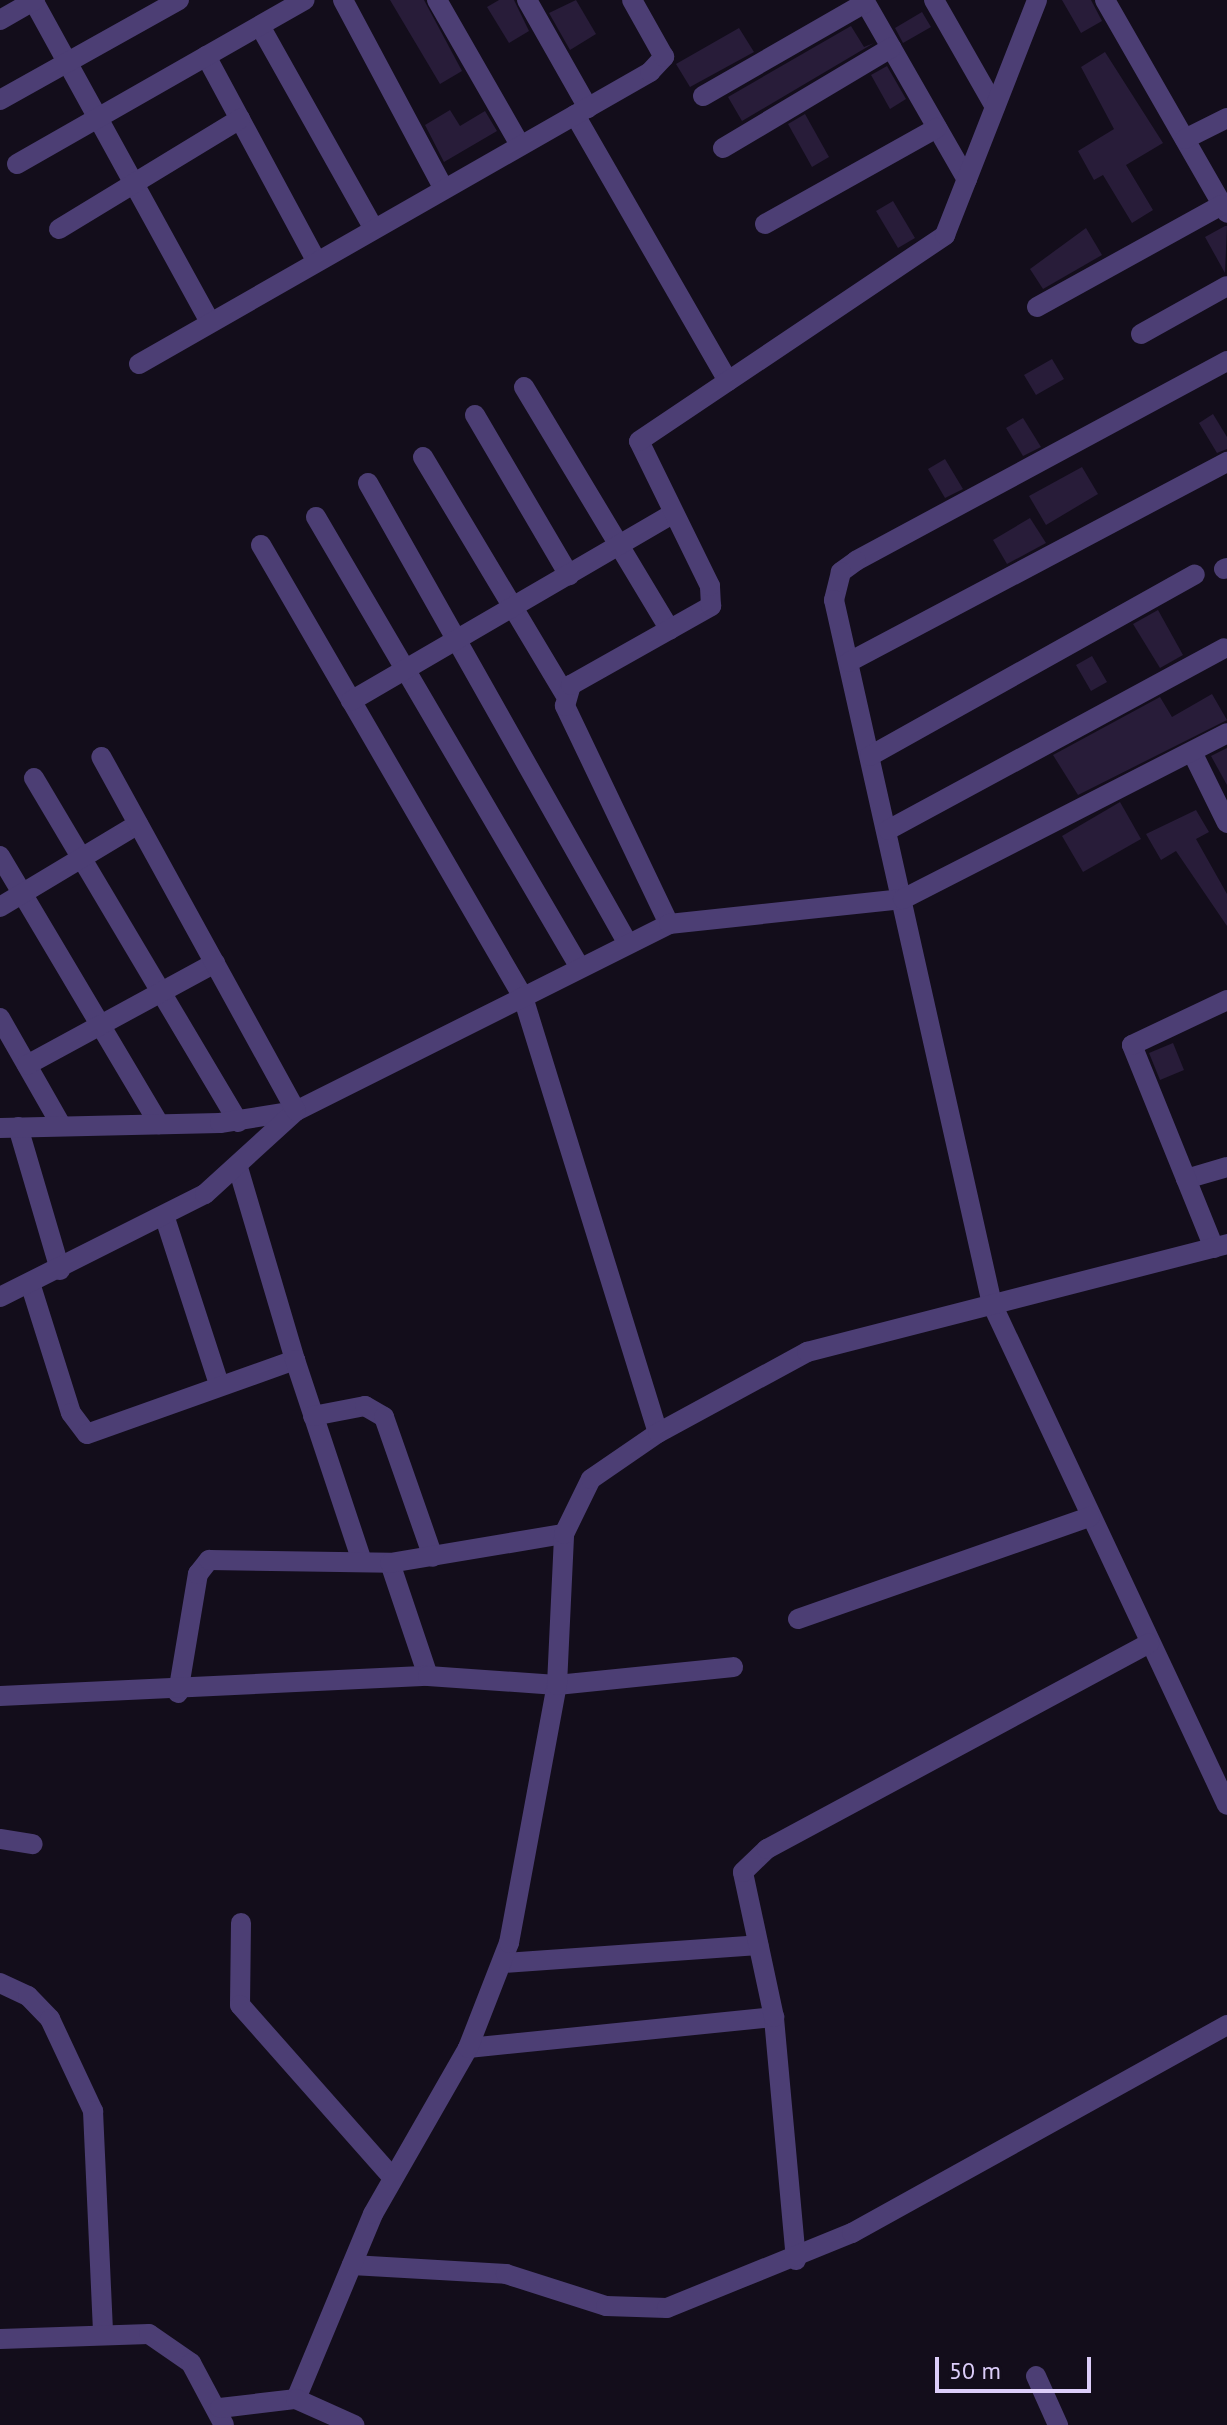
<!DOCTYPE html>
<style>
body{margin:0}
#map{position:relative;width:1227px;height:2425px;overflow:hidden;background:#130d1b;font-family:"PT Sans",sans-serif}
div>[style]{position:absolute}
.building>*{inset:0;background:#281c39}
.minor>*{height:20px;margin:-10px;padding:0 10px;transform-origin:10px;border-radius:10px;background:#4c3e74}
span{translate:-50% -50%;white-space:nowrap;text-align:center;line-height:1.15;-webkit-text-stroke:6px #130d1b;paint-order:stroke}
.scale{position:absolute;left:935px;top:2357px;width:156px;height:36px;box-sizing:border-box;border:4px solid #dccdf9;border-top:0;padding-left:10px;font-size:24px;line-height:28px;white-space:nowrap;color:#dccdf9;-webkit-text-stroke:6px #130d1b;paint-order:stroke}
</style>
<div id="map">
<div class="building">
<div style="clip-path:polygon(390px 0,424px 0,462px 71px,440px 84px)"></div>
<div style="clip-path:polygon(499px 0,514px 0,529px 31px,509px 43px,487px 7px)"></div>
<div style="clip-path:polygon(576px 0,596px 34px,570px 50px,549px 13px)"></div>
<div style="clip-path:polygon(1062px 0,1091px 0,1102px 21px,1081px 33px)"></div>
<div style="clip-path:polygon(922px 12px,931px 27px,903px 43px,895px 28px)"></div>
<div style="clip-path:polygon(851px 26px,864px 47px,874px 43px,742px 121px,728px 97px)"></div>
<div style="clip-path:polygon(739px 28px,754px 52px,690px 87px,676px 64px)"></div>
<div style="clip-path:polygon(1105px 52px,1163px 143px,1126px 165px,1153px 210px,1132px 223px,1103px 175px,1094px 180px,1078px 151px,1114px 129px,1081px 67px)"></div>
<div style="clip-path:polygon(887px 66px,906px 99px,890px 109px,871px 75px)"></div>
<div style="clip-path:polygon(450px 110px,460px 126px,485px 111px,497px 131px,444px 162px,425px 125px)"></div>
<div style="clip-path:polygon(805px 114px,829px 157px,812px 167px,788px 124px)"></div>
<div style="clip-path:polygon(893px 201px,915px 238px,898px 248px,876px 211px)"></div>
<div style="clip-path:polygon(1225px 226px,1227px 226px,1225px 273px,1205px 237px)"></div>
<div style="clip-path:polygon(1086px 228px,1102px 255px,1043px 289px,1030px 269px)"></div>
<div style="clip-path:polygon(1052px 359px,1064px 379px,1036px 395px,1024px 375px)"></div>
<div style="clip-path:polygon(1213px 414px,1227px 437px,1227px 449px,1217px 453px,1199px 423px)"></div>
<div style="clip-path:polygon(1023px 418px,1041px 447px,1023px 456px,1006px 428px)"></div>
<div style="clip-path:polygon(945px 459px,963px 489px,945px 498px,928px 469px)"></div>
<div style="clip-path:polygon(1082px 467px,1098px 494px,1046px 525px,1029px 496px)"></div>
<div style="clip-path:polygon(1030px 518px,1046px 543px,1007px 564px,993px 540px)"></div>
<div style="clip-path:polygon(1158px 610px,1183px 655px,1160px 668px,1133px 624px)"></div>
<div style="clip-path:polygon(1092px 656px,1107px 682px,1091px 691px,1076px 665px)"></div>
<div style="clip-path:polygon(1212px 694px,1227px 720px,1078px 795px,1053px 755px,1160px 697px,1172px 717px)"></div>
<div style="clip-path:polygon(1227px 748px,1227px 785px,1211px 756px)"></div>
<div style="clip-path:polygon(1120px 802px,1141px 839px,1083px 872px,1062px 836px)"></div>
<div style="clip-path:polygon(1196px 810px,1209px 832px,1196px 839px,1227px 894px,1227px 926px,1176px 851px,1161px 860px,1146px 834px)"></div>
<div style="clip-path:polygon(1173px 1043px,1184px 1070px,1160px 1080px,1149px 1053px)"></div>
</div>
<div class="minor">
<div style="left:33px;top:0;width:367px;rotate:61.2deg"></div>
<div style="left:343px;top:0;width:212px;rotate:61.9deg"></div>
<div style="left:437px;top:0;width:167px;rotate:60.2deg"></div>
<div style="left:527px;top:0;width:124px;rotate:60.5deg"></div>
<div style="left:864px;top:0;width:207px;rotate:60.2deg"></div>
<div style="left:934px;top:0;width:123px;rotate:60.3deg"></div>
<div style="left:1105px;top:0;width:245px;rotate:60.2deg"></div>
<div style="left:0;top:20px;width:40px;rotate:-29.7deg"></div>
<div style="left:260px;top:26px;width:231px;rotate:60.7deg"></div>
<div style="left:206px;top:56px;width:232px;rotate:61.7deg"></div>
<div style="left:703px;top:96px;width:187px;rotate:-29.9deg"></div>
<div style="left:0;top:100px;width:205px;rotate:-29.2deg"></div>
<div style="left:575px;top:115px;width:307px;rotate:60.1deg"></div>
<div style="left:1185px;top:139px;width:47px;rotate:-26.6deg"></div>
<div style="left:723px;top:148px;width:196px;rotate:-30.8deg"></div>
<div style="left:17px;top:164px;width:331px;rotate:-29.7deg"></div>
<div style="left:765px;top:224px;width:197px;rotate:-29.2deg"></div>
<div style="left:59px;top:229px;width:212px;rotate:-31.3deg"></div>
<div style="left:1037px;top:307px;width:211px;rotate:-28.9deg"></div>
<div style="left:1141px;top:334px;width:98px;rotate:-29.2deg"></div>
<div style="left:1227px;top:361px;width:421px;rotate:151.7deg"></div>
<div style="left:856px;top:561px;width:19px;rotate:144deg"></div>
<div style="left:841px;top:572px;width:29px;rotate:104deg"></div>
<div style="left:834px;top:600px;width:722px;rotate:77.35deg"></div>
<div style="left:992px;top:1304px;width:553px;rotate:64.87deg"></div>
<div style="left:139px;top:364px;width:589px;rotate:-29.74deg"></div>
<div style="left:650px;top:72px;width:21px;rotate:-47deg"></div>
<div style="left:664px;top:57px;width:65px;rotate:-119.3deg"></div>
<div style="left:524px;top:387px;width:283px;rotate:59deg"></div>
<div style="left:475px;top:415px;width:186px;rotate:59.6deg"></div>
<div style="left:423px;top:457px;width:276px;rotate:59.1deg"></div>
<div style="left:368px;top:483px;width:527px;rotate:60.57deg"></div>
<div style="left:316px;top:517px;width:520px;rotate:59.64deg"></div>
<div style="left:261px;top:545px;width:522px;rotate:59.9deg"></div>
<div style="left:523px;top:997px;width:456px;rotate:72.8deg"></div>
<div style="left:1224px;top:569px;width:3px;rotate:-18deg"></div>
<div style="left:849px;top:662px;width:428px;rotate:-27.9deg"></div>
<div style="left:351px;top:701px;width:369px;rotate:-30.2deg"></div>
<div style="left:1192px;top:752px;width:79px;rotate:63.8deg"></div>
<div style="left:870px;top:756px;width:372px;rotate:-29.2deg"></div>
<div style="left:34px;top:778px;width:400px;rotate:59.3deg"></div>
<div style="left:888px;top:830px;width:382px;rotate:-28.4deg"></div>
<div style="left:0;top:856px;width:312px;rotate:59.3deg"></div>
<div style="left:0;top:907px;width:161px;rotate:-31deg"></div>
<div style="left:669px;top:924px;width:242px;rotate:-115.5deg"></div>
<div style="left:565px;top:706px;width:22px;rotate:-74deg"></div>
<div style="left:571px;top:685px;width:161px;rotate:-29.4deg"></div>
<div style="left:711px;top:606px;width:20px;rotate:-93deg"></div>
<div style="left:710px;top:586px;width:161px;rotate:-116.1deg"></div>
<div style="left:639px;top:441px;width:369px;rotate:-33.9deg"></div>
<div style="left:945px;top:235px;width:252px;rotate:-68.6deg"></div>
<div style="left:0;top:1018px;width:123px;rotate:60.3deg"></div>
<div style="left:27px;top:1065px;width:214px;rotate:-28.5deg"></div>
<div style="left:18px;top:1127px;width:149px;rotate:73.6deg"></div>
<div style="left:0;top:1128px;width:220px;rotate:-1.3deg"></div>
<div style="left:220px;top:1123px;width:77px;rotate:-9deg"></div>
<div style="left:296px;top:1111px;width:417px;rotate:-26.6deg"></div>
<div style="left:669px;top:924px;width:235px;rotate:-6.1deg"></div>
<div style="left:903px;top:899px;width:364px;rotate:-27.1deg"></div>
<div style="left:1186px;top:1179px;width:43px;rotate:-16.3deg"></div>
<div style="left:165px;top:1218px;width:175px;rotate:72deg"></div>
<div style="left:1214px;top:1248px;width:219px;rotate:-112deg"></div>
<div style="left:1132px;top:1045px;width:105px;rotate:-25.3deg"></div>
<div style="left:30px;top:1283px;width:136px;rotate:72.5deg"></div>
<div style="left:71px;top:1413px;width:26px;rotate:53deg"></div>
<div style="left:87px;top:1434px;width:221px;rotate:-19.6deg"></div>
<div style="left:295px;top:1360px;width:201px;rotate:-106.5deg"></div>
<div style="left:0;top:1297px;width:229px;rotate:-26.7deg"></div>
<div style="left:205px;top:1194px;width:123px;rotate:-42.4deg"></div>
<div style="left:296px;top:1111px;width:404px;rotate:-118.8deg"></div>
<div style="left:295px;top:1360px;width:212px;rotate:71.6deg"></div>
<div style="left:313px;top:1416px;width:53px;rotate:-10.9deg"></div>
<div style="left:365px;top:1406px;width:22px;rotate:30deg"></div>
<div style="left:384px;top:1417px;width:148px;rotate:70.7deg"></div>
<div style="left:390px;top:1563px;width:119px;rotate:71.4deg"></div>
<div style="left:798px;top:1619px;width:309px;rotate:-19.3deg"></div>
<div style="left:178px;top:1693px;width:121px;rotate:-80.5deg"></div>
<div style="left:198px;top:1574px;width:18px;rotate:-52deg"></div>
<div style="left:209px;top:1560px;width:181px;rotate:0.9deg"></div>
<div style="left:390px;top:1563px;width:176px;rotate:-9.5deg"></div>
<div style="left:0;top:1696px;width:428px;rotate:-2.7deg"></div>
<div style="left:428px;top:1676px;width:129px;rotate:4deg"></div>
<div style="left:557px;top:1685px;width:177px;rotate:-5.8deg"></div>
<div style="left:0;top:1839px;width:33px;rotate:9deg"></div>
<div style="left:241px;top:1923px;width:82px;rotate:90.7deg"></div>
<div style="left:240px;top:2005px;width:230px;rotate:48.5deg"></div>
<div style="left:503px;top:1963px;width:256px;rotate:-4deg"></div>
<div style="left:0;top:1983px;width:31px;rotate:25deg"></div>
<div style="left:28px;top:1996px;width:32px;rotate:46deg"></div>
<div style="left:50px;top:2019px;width:102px;rotate:64.9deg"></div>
<div style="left:93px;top:2111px;width:220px;rotate:87.4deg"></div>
<div style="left:468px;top:2048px;width:308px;rotate:-5.8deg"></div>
<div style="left:796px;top:2260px;width:244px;rotate:-95.2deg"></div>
<div style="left:774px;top:2017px;width:148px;rotate:-102.1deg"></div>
<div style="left:743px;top:1872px;width:33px;rotate:-44deg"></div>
<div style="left:767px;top:1849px;width:434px;rotate:-28.3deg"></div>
<div style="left:352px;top:2265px;width:154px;rotate:3.3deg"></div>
<div style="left:506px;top:2274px;width:105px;rotate:17.7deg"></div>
<div style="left:606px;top:2306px;width:61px;rotate:1.9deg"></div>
<div style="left:667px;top:2308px;width:200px;rotate:-22.1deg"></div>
<div style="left:852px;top:2233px;width:429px;rotate:-29deg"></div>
<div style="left:0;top:2339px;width:149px;rotate:-1.9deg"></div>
<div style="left:149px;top:2334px;width:51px;rotate:34.6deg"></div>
<div style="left:191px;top:2363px;width:70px;rotate:62deg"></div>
<div style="left:1036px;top:2376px;width:54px;rotate:65.8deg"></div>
<div style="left:296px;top:2399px;width:200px;rotate:-67.4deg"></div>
<div style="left:373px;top:2214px;width:191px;rotate:-60.2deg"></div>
<div style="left:468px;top:2048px;width:113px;rotate:-68.7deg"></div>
<div style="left:509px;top:1943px;width:262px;rotate:-79.5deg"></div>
<div style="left:557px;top:1685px;width:151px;rotate:-87.3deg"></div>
<div style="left:564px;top:1534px;width:61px;rotate:-63.9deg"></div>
<div style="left:591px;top:1479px;width:81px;rotate:-34.5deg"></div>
<div style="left:658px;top:1433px;width:170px;rotate:-28.5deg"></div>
<div style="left:807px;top:1352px;width:434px;rotate:-14.4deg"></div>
<div style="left:220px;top:2408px;width:77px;rotate:-6.8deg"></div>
<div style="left:296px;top:2399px;width:64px;rotate:24.1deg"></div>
</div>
<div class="scale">50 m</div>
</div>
